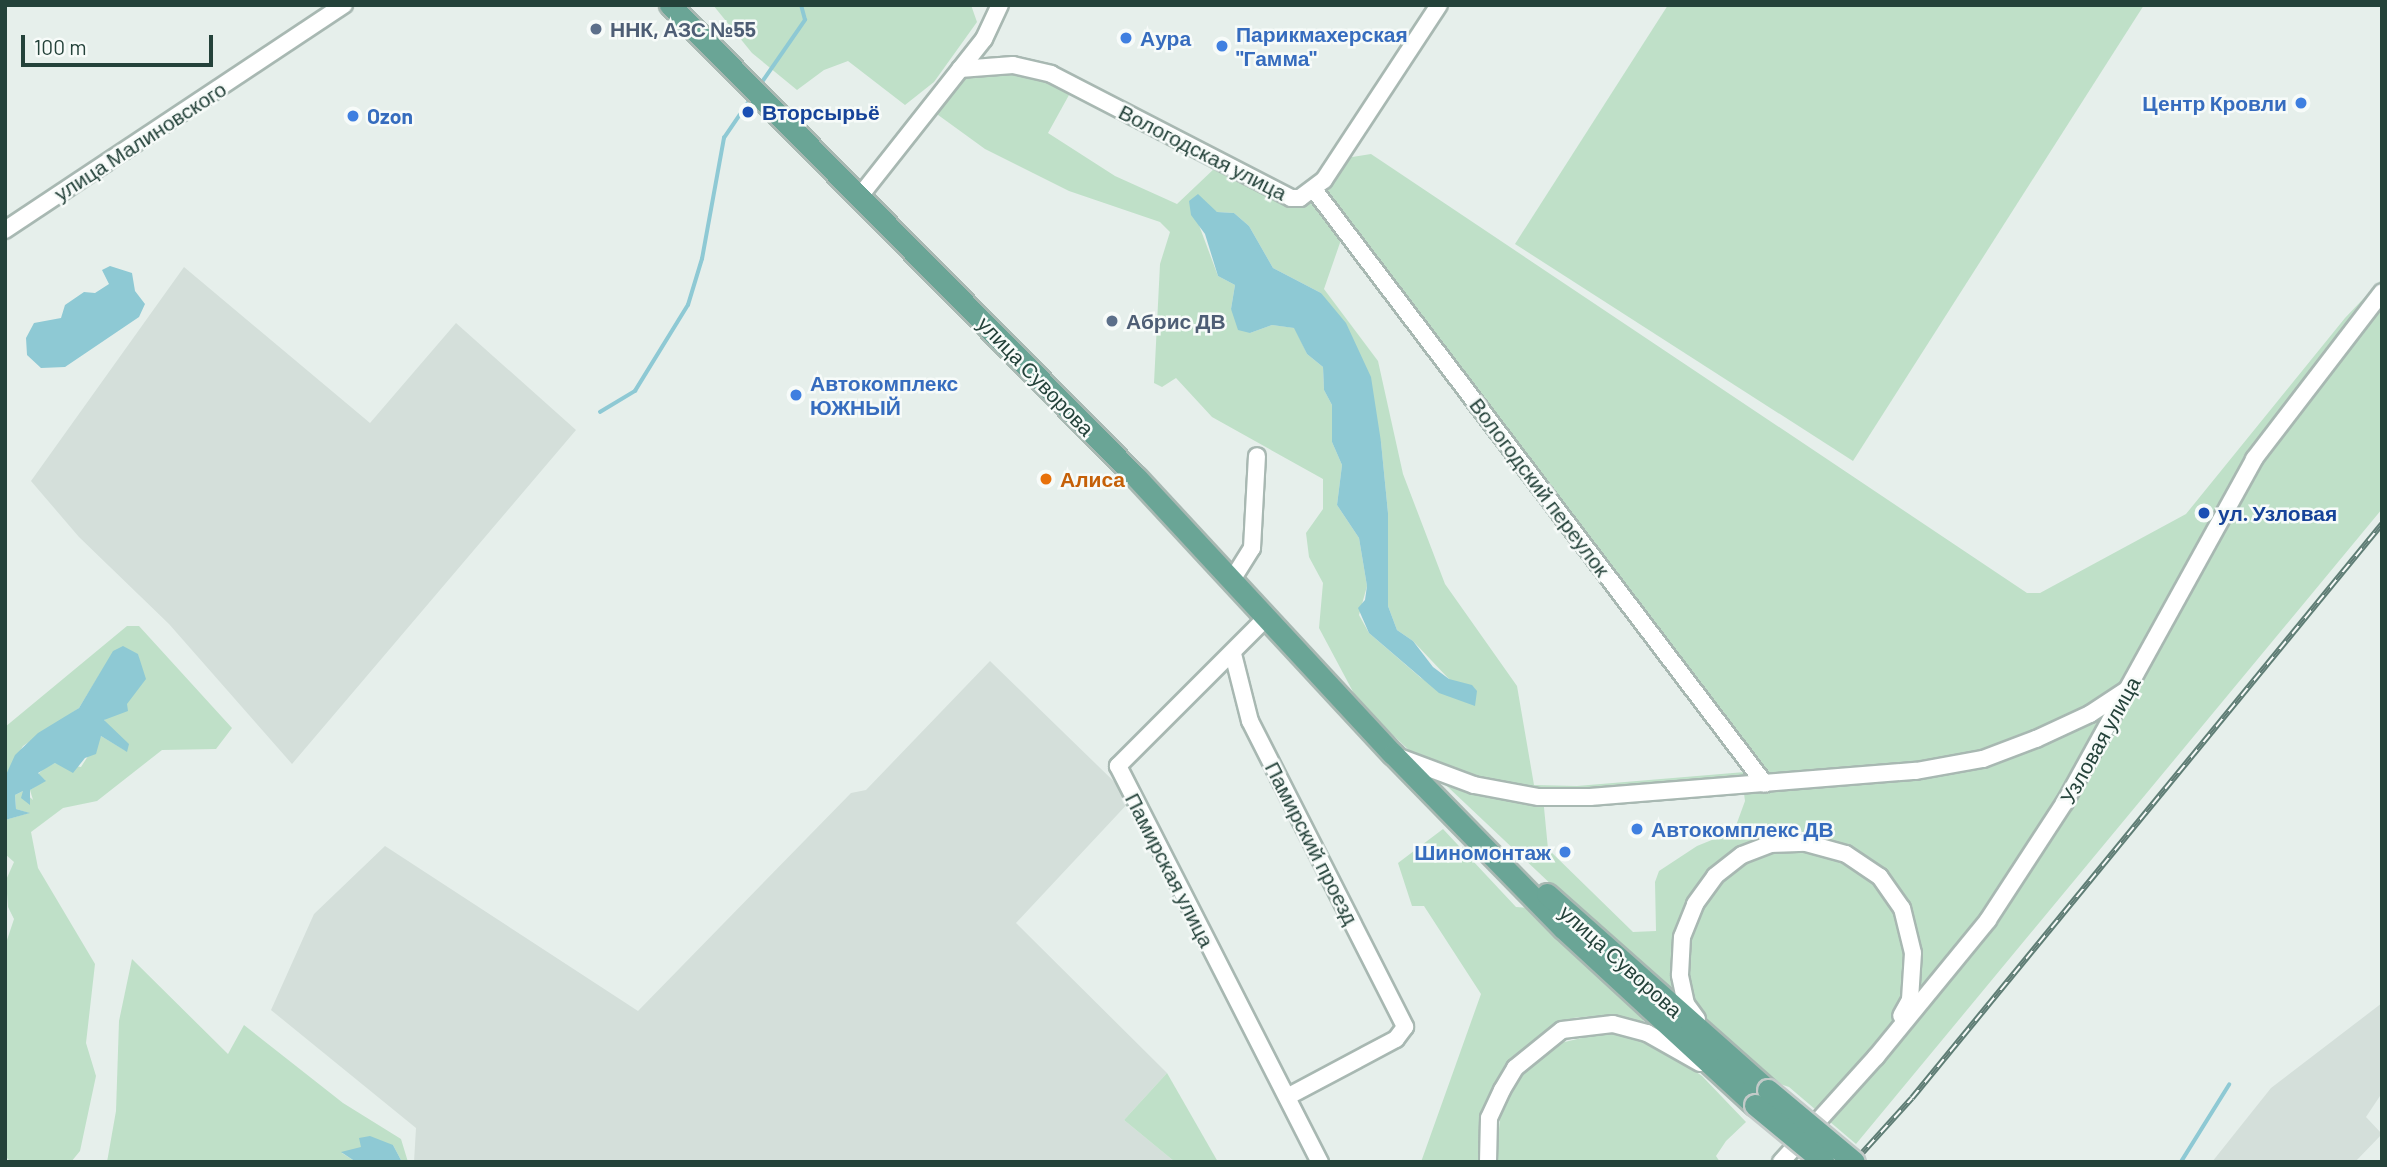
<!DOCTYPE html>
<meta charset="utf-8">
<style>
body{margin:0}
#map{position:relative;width:2387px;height:1167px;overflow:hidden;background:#e6efeb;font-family:Barlow,sans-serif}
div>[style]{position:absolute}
.built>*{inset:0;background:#d4dfda}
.green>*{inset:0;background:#bfe0c8}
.water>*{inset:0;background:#8ec9d4}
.stream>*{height:3.5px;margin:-1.75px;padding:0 1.75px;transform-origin:1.75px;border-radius:1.75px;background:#8ec9d4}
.roads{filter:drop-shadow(2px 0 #a8b8b2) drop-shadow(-2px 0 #a8b8b2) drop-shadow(0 2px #a8b8b2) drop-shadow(0 -2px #a8b8b2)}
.minor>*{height:16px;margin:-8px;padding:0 8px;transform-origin:8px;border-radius:8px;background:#fff}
.major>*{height:21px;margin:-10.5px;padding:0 10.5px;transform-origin:10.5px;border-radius:10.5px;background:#6aa596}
.rail>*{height:6px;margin-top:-3px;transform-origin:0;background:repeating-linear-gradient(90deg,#f7fbf9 0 10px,#5f7d75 0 20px);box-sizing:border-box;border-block:2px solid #5f7d75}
.bridges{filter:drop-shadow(2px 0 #c2cac8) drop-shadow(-2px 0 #c2cac8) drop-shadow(0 2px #c2cac8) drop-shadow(0 -2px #c2cac8)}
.major-bridge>*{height:21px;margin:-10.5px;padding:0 10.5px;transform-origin:10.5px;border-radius:10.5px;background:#6aa596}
.dots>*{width:19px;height:19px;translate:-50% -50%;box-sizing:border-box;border:4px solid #f7fbf9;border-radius:50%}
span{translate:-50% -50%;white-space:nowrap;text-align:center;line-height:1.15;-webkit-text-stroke:5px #f7fbf9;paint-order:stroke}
.service-label{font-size:21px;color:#4e5e75;font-weight:700}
.left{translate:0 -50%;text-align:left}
.shop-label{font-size:21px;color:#366cbe;font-weight:700}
.right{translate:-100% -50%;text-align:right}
.transit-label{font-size:21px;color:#164399;font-weight:700}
.street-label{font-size:21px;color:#24423a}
.food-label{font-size:21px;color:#c56008;font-weight:700}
.frame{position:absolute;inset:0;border:7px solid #24423a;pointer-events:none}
.scale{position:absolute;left:21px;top:35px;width:192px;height:32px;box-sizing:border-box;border:4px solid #24423a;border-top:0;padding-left:9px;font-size:21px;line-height:24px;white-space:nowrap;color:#24423a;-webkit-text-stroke:5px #f7fbf9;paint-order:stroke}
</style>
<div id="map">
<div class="built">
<div style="clip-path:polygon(184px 267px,370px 423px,456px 323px,576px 430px,292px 764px,169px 624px,79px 537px,31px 481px)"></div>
<div style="clip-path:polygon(990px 661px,1132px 799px,1016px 923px,1167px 1073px,1124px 1120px,1175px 1162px,414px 1162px,416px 1128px,271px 1010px,314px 914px,385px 846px,638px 1011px,851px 793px,866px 790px)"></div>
<div style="clip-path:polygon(2382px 1003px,2382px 1093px,2366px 1117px,2382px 1134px,2355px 1162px,2212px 1162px,2271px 1088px)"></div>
</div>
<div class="green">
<div style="clip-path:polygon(713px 5px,971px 5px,977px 22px,934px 82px,905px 105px,848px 61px,824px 70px,797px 90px,752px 53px)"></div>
<div style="clip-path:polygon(1668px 5px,2144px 5px,1853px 461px,1515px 244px)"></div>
<div style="clip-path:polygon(evenodd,1010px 73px,1050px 82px,1069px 95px,1048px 133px,1115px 176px,1177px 204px,1216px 167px,1302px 205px,1315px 202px,1346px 158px,1371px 154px,2027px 593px,2040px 593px,2186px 514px,2345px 318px,2382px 279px,2382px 509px,1856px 1144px,1789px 1087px,1771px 1081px,1720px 1040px,1700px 1012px,1669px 986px,1662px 989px,1359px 703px,1319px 628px,1323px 583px,1309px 557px,1306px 533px,1323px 509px,1323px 479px,1212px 417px,1176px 378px,1162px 387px,1154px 383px,1160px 264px,1170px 232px,1160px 222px,1069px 191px,985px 149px,934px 112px,962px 77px,1010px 73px,1190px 201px,1217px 212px,1234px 213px,1249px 226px,1273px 268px,1321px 293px,1381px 442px,1388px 513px,1388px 606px,1397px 630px,1413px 641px,1449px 679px,1435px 685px,1421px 678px,1369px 633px,1359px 615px,1367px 586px,1359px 538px,1337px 505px,1342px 465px,1332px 442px,1332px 405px,1324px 390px,1323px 367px,1307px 354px,1295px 328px,1272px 325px,1250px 333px,1231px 309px,1235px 285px,1218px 276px,1190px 201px,1010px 73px,1342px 237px,1745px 771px,1745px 772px,1577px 786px,1534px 785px,1517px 686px,1445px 584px,1403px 474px,1378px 361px,1324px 289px,1342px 237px,1010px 73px,1743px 786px,1745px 801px,1734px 831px,1697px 846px,1659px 871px,1655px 882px,1656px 931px,1633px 932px,1548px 849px,1543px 797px,1743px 786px)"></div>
<div style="clip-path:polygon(127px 626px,139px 626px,232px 728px,216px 749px,162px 750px,97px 801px,63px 808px,31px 832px,38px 868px,95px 964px,86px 1043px,96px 1076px,80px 1151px,71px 1162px,11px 1162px,5px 1156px,5px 946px,14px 919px,8px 907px,6px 880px,14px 862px,5px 854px,5px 820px,29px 813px,16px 809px,15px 795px,23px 791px,33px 800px,30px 790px,45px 780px,38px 774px,45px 768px,55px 763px,81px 767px,101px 736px,126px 751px,104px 720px,126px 704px,141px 682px,138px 654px,114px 651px,79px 708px,23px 746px,5px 777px,5px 727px)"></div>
<div style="clip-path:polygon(1443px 829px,1516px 907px,1528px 908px,1644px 1015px,1643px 1022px,1605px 1015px,1573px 1018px,1538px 1036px,1512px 1063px,1482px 1117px,1478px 1162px,1421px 1162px,1481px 994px,1424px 906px,1412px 906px,1398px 863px)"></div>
<div style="clip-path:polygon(132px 959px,228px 1054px,244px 1025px,343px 1103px,401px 1139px,408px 1162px,402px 1162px,393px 1145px,342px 1153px,356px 1162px,107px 1162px,116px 1111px,119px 1021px)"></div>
<div style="clip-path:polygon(1607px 1032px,1635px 1038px,1682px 1062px,1702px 1076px,1746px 1122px,1726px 1141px,1716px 1156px,1720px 1162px,1496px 1162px,1500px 1118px,1511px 1089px,1529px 1064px,1552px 1045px)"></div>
<div style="clip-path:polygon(1167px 1073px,1218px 1162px,1175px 1162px,1124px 1120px)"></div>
</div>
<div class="water">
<div style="clip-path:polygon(1198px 194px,1217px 212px,1234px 213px,1249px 226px,1273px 268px,1321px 293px,1346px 323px,1371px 377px,1381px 442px,1388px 513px,1388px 606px,1397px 630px,1413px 641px,1433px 667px,1449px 679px,1472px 685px,1477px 691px,1475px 706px,1439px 693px,1369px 633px,1358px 608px,1365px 600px,1367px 586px,1359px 538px,1337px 505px,1342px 465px,1332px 442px,1332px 405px,1324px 390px,1323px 367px,1307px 354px,1294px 328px,1272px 325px,1250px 333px,1238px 330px,1231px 309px,1235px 285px,1218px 276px,1205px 234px,1191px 215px,1189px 201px)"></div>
<div style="clip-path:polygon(110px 266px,132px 273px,135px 291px,145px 304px,139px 317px,65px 367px,41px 368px,27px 355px,26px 338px,34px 323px,61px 318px,65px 305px,84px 292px,95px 293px,109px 284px,102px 270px)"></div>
<div style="clip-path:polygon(123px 646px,138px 654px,146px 679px,127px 704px,128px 711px,104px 720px,129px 744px,127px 752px,101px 736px,96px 754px,85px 758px,73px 773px,55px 763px,38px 773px,46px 781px,30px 790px,30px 805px,21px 798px,23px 791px,15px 795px,16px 809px,30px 813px,5px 820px,5px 777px,15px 755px,38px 733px,79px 708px,113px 651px)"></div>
<div style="clip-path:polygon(370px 1136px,393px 1145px,402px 1162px,356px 1162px,341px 1152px,361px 1147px,359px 1138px)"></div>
</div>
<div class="stream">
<div style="left:760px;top:85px;width:79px;rotate:-55.3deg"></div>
<div style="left:805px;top:20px;width:16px;rotate:-105deg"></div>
<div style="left:600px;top:412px;width:41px;rotate:-31deg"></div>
<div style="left:635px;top:391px;width:101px;rotate:-58.4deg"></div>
<div style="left:688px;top:305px;width:48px;rotate:-73.1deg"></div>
<div style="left:702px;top:259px;width:123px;rotate:-79.7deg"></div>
<div style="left:724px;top:138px;width:50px;rotate:-55.7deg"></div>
<div style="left:2181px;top:1162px;width:91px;rotate:-58.1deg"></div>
</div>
<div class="roads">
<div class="minor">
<div style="left:960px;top:69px;width:53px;rotate:-4.3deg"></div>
<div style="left:1013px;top:65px;width:39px;rotate:13deg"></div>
<div style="left:1051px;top:74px;width:270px;rotate:27.3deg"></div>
<div style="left:1291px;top:198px;width:9px"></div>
<div style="left:1300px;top:198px;width:30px;rotate:-37deg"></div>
<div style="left:1324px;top:180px;width:209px;rotate:-56.7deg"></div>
<div style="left:1315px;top:191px;width:744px;rotate:52.81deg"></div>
<div style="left:860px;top:196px;width:200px;rotate:-51.7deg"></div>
<div style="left:984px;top:39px;width:38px;rotate:-65deg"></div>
<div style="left:5px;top:230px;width:407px;rotate:-33.6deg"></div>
<div style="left:1232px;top:580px;width:38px;rotate:-58deg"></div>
<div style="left:1252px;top:548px;width:92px;rotate:-86.9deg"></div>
<div style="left:1267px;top:617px;width:211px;rotate:135deg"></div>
<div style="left:1118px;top:766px;width:445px;rotate:63deg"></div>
<div style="left:1233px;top:654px;width:69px;rotate:75.8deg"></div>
<div style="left:1250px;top:721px;width:343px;rotate:63.1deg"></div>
<div style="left:1405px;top:1027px;width:15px;rotate:127deg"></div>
<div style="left:1396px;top:1039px;width:123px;rotate:152deg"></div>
<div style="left:1399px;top:757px;width:80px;rotate:20.5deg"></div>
<div style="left:1474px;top:785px;width:66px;rotate:10.5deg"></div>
<div style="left:1539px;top:797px;width:51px"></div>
<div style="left:1590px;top:797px;width:327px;rotate:-4.6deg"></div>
<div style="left:1916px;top:771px;width:68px;rotate:-10.2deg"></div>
<div style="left:1983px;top:759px;width:57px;rotate:-20.7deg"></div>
<div style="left:2036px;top:739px;width:60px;rotate:-24.8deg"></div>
<div style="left:2090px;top:714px;width:45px;rotate:-33.3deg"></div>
<div style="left:1697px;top:1019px;width:19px;rotate:-126deg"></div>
<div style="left:1686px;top:1004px;width:30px;rotate:-102deg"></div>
<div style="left:1680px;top:975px;width:38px;rotate:-87deg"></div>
<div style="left:1682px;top:937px;width:35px;rotate:-68deg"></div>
<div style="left:1695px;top:904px;width:34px;rotate:-54deg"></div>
<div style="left:1715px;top:876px;width:34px;rotate:-38deg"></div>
<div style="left:1742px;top:855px;width:30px;rotate:-21deg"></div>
<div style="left:1770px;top:844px;width:36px;rotate:-2deg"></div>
<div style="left:1806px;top:843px;width:41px;rotate:15.4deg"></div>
<div style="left:1846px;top:854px;width:41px;rotate:34.1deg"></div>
<div style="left:1880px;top:877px;width:38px;rotate:55deg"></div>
<div style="left:1902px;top:908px;width:46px;rotate:76.3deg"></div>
<div style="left:1913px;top:953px;width:47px;rotate:93.7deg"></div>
<div style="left:1910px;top:1000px;width:18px;rotate:119deg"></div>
<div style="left:1488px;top:1162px;width:44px;rotate:-88.7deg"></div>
<div style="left:1489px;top:1118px;width:31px;rotate:-65deg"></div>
<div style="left:1502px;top:1090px;width:26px;rotate:-59deg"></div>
<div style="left:1515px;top:1068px;width:60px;rotate:-39deg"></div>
<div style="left:1562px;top:1030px;width:51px;rotate:-6.7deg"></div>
<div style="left:1613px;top:1024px;width:35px;rotate:15deg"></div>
<div style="left:1647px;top:1033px;width:61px;rotate:29.5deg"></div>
<div style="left:1781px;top:1162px;width:142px;rotate:-47.9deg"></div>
<div style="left:1876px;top:1057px;width:177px;rotate:-50.7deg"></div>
<div style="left:1988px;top:920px;width:141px;rotate:-56.9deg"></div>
<div style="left:2065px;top:802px;width:392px;rotate:-61.1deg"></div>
<div style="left:2254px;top:459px;width:210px;rotate:-52.5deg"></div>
</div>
<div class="major">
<div style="left:670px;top:5px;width:665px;rotate:45.37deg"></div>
<div style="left:1137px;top:478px;width:376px;rotate:47.2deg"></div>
<div style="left:1393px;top:754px;width:243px;rotate:45.7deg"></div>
<div style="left:1563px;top:928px;width:261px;rotate:42.7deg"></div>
<div style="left:1547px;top:894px;width:295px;rotate:41.6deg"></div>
</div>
</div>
<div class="rail">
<div style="left:1854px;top:1162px;width:86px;rotate:-47.8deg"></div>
<div style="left:1912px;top:1098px;width:742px;rotate:-50.69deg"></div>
</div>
<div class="bridges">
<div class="major-bridge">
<div style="left:1768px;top:1090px;width:112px;rotate:39.9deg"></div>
<div style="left:1755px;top:1105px;width:89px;rotate:39.6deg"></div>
</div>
</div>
<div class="dots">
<div style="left:596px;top:29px;background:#5c6f8a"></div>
<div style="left:1126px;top:38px;background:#3f7fe0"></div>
<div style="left:1222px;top:46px;background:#3f7fe0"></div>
<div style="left:2301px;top:103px;background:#3f7fe0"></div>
<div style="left:748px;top:112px;background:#1a4fb4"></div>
<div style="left:353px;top:116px;background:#3f7fe0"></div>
<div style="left:1112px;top:321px;background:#5c6f8a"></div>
<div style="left:796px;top:395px;background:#3f7fe0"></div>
<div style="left:1046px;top:479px;background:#e8710a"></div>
<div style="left:2204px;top:513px;background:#1a4fb4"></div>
<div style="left:1637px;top:829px;background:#3f7fe0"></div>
<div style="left:1565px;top:852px;background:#3f7fe0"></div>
</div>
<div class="service-label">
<span class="left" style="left:610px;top:29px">ННК, АЗС №55</span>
<span class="left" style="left:1126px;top:321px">Абрис ДВ</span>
</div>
<div class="shop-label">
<span class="left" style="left:1236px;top:46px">Парикмахерская<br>"Гамма"</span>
<span class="left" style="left:1140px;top:38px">Аура</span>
<span class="right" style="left:2287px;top:103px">Центр Кровли</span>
<span class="left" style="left:367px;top:116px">Ozon</span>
<span class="left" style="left:810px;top:395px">Автокомплекс<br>ЮЖНЫЙ</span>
<span class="left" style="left:1651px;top:829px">Автокомплекс ДВ</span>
<span class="right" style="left:1551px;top:852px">Шиномонтаж</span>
</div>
<div class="transit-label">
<span class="left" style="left:762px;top:112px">Вторсырьё</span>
<span class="left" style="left:2218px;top:513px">ул. Узловая</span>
</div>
<div class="street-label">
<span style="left:140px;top:141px;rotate:-33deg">улица Малиновского</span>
<span style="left:1203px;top:152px;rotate:27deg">Вологодская улица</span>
<span style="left:1036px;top:376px;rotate:46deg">улица Суворова</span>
<span style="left:1540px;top:487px;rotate:53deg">Вологодский переулок</span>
<span style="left:2100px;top:740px;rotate:-61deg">Узловая улица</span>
<span style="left:1312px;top:843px;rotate:63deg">Памирский проезд</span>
<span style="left:1170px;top:870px;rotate:63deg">Памирская улица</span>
<span style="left:1621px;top:961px;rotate:42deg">улица Суворова</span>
</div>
<div class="food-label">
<span class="left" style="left:1060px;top:479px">Алиса</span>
</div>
<div class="frame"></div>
<div class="scale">100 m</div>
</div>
